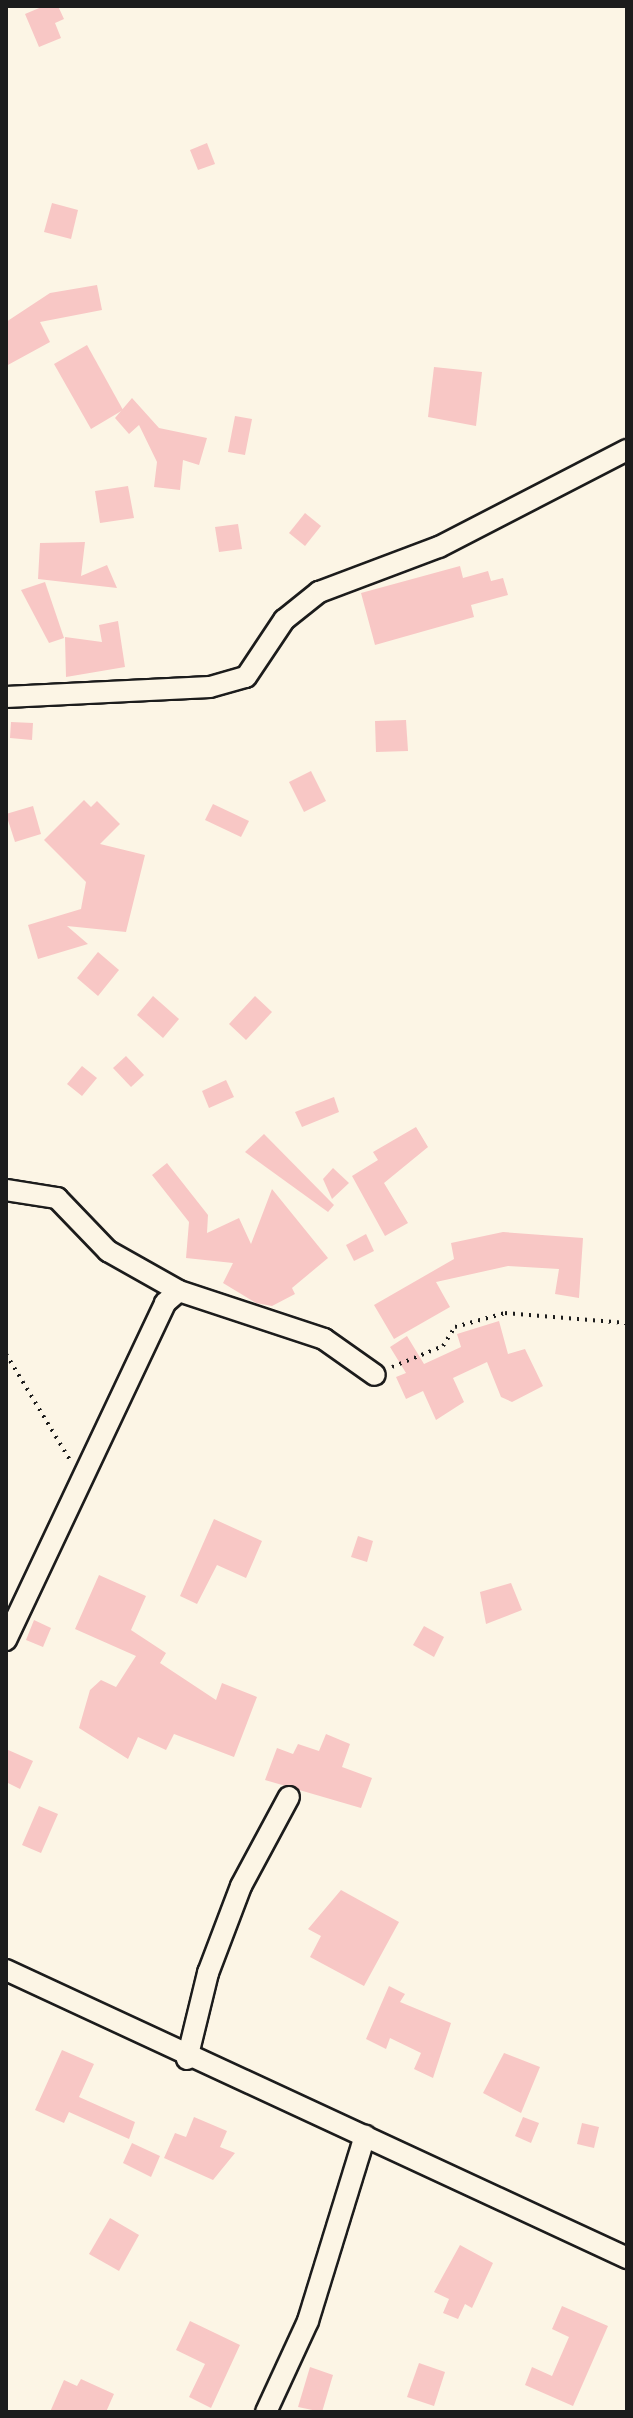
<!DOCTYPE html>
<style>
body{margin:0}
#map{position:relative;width:633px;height:2418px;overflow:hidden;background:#fcf5e5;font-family:"Architects Daughter",sans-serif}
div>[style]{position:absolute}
.building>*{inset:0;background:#f8c7c5}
.path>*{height:4px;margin-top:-2px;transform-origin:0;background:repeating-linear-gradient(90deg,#1c1c1c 0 2px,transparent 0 8px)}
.roads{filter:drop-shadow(2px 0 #1c1c1c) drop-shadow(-2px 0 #1c1c1c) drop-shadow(0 2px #1c1c1c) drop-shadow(0 -2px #1c1c1c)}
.street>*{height:20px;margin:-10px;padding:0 10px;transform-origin:10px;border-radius:10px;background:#fcf5e5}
span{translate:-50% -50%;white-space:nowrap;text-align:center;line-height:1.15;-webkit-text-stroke:8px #fcf5e5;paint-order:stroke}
.frame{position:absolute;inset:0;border:8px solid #1c1c1c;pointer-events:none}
</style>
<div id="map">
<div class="building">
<div style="clip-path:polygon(44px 6px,58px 6px,64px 19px,55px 23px,61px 38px,39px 47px,25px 14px)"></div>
<div style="clip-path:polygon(207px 143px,215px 164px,198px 170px,190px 150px)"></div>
<div style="clip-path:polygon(52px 203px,78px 210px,71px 239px,44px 232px)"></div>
<div style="clip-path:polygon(97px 285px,102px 310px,40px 322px,50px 342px,6px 366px,6px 322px,50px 293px)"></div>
<div style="clip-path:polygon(87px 345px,123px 410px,91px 429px,54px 364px)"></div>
<div style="clip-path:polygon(434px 367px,482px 372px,476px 426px,428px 417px)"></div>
<div style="clip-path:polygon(132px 398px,159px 428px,207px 438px,199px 465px,183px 460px,180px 490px,154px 487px,157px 462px,139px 425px,129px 434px,115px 418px)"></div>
<div style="clip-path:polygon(235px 416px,252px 419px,245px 455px,228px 452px)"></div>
<div style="clip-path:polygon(128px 486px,134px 518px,100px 523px,95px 491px)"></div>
<div style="clip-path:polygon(305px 513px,321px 526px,305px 546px,289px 533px)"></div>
<div style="clip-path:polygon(238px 524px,242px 549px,219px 552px,215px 527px)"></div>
<div style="clip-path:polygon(85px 542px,81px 576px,107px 565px,117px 588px,38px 579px,40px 543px)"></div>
<div style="clip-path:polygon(460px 566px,463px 578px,488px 571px,491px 581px,503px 578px,508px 595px,471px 605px,474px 617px,375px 645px,361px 593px)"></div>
<div style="clip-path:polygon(45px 582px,64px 638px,49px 643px,21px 590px)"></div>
<div style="clip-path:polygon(118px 621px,125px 667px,66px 677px,65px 637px,102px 642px,99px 625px)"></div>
<div style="clip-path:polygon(406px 720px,408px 751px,376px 752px,375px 721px)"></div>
<div style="clip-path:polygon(11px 722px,33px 723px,32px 740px,10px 738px)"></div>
<div style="clip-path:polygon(311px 771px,326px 801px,304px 812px,289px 782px)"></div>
<div style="clip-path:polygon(84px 800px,91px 807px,97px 801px,120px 824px,100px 844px,145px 855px,126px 932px,67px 926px,88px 944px,38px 959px,28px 925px,81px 909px,86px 882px,44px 840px)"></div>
<div style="clip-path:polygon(213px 804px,249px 821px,241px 837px,205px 820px)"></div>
<div style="clip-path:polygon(33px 806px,41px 834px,15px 842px,6px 814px)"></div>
<div style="clip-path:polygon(98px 952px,119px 970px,98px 996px,77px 978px)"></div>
<div style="clip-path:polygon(153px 996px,179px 1019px,163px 1038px,137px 1015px)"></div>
<div style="clip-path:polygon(255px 996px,272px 1012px,246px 1040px,229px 1024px)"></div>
<div style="clip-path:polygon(126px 1056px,144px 1075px,131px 1087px,113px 1068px)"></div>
<div style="clip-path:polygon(82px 1066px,97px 1078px,82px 1096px,67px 1084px)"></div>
<div style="clip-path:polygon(226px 1080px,234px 1097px,209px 1108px,202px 1091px)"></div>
<div style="clip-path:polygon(334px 1097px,339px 1112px,302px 1127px,295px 1112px)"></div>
<div style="clip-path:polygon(416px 1127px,428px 1147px,384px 1183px,408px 1223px,385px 1236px,352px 1176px,378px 1160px,373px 1152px)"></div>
<div style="clip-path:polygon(264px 1134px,334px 1205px,328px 1212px,245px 1152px)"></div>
<div style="clip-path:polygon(167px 1163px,208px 1215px,207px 1233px,239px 1218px,251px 1244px,272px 1189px,328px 1258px,292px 1288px,295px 1294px,272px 1306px,256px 1303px,223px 1283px,233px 1263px,186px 1258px,189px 1222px,152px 1175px)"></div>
<div style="clip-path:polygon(333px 1168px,349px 1183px,332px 1199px,323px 1179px)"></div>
<div style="clip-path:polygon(503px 1232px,583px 1238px,579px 1298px,555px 1294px,559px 1269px,508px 1266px,436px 1282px,450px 1307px,394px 1339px,374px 1305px,454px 1259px,451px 1243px)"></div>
<div style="clip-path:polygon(366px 1234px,374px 1251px,354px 1261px,346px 1245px)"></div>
<div style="clip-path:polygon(499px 1321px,508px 1354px,525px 1349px,543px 1386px,512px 1402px,501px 1397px,487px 1362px,453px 1378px,464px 1402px,436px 1420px,423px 1391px,406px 1399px,396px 1377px,406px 1373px,390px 1347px,407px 1336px,424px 1364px,461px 1347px,457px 1334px)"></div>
<div style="clip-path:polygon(214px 1519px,262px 1541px,246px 1578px,217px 1565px,197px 1604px,180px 1596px)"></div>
<div style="clip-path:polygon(358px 1536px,373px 1541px,367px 1562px,351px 1557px)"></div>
<div style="clip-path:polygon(99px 1575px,146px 1596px,131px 1630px,166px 1653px,160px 1663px,216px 1700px,222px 1683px,257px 1697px,234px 1757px,174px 1734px,166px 1750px,138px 1737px,128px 1759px,79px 1728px,90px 1690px,101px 1680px,116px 1687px,136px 1656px,75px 1629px)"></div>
<div style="clip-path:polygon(511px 1583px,522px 1610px,486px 1624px,480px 1592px)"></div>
<div style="clip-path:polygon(34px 1620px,51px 1628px,43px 1647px,26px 1640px)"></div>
<div style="clip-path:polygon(424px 1626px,444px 1637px,434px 1657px,413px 1645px)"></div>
<div style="clip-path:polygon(326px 1734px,350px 1744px,342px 1767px,372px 1778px,361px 1808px,265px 1780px,277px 1748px,293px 1754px,298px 1744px,319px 1751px)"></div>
<div style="clip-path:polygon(6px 1749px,33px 1761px,20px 1789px,6px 1782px)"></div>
<div style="clip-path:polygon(39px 1806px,58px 1814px,41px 1853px,22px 1845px)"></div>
<div style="clip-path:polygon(341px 1890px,399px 1922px,364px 1986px,310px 1957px,321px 1936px,308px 1929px)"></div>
<div style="clip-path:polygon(389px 1986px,405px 1994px,400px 2002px,451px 2023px,433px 2078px,414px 2069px,421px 2053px,390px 2038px,386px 2049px,366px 2039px)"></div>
<div style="clip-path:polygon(62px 2050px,94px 2064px,79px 2097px,135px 2122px,129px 2139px,69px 2112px,64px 2123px,35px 2110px)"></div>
<div style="clip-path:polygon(504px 2053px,540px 2067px,521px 2113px,483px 2093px)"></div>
<div style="clip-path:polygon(194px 2117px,227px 2131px,220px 2147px,235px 2153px,213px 2180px,164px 2158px,175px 2133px,186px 2137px)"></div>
<div style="clip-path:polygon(523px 2117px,539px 2123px,531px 2143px,515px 2136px)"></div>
<div style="clip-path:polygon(582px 2123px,599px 2127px,594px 2148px,577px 2144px)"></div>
<div style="clip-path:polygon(132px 2143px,160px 2156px,151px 2177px,123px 2163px)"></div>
<div style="clip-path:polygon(110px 2218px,139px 2235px,119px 2271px,89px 2254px)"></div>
<div style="clip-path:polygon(460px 2245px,493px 2263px,472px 2308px,465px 2304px,458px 2319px,443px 2313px,449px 2299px,434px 2292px)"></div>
<div style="clip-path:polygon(562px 2306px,608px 2326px,573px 2406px,525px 2385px,532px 2367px,552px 2376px,569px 2337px,552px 2329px)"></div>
<div style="clip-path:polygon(190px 2321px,240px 2345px,211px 2408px,189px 2397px,205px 2364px,176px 2350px)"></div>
<div style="clip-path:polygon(419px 2363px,445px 2372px,434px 2406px,407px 2397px)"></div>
<div style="clip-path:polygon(310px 2367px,333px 2375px,322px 2412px,298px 2407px)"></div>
<div style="clip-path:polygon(81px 2379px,114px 2394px,106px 2412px,50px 2412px,64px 2380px,77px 2386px)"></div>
</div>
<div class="path">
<div style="left:6px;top:1354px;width:124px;rotate:58.9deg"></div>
<div style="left:392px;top:1367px;width:55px;rotate:-22.4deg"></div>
<div style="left:443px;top:1346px;width:22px;rotate:-58deg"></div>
<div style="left:455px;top:1327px;width:52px;rotate:-15.6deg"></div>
<div style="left:505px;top:1313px;width:122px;rotate:4.7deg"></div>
</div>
<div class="roads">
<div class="street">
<div style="left:6px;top:697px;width:204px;rotate:-2.8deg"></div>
<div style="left:210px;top:687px;width:37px;rotate:-16deg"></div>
<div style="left:246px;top:677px;width:69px;rotate:-56.3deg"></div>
<div style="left:284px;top:620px;width:45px;rotate:-38.7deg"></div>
<div style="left:319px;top:592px;width:128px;rotate:-20.6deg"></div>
<div style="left:439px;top:547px;width:212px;rotate:-27.3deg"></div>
<div style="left:6px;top:1190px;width:52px;rotate:8.9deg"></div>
<div style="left:57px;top:1198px;width:74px;rotate:46.1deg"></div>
<div style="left:108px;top:1251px;width:81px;rotate:29.4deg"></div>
<div style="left:6px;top:1640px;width:373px;rotate:-64.7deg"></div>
<div style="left:165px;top:1303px;width:18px;rotate:-41deg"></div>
<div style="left:179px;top:1291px;width:153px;rotate:18.3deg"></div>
<div style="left:324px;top:1339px;width:62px;rotate:35.2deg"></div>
<div style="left:6px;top:1970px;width:685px;rotate:24.88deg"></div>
<div style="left:187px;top:2059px;width:89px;rotate:-76.3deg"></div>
<div style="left:208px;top:1973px;width:93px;rotate:-69.2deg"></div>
<div style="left:241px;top:1886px;width:101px;rotate:-61.7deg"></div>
<div style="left:266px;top:2412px;width:100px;rotate:-65.2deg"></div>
<div style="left:308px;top:2321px;width:194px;rotate:-72.9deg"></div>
</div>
</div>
<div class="frame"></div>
</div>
